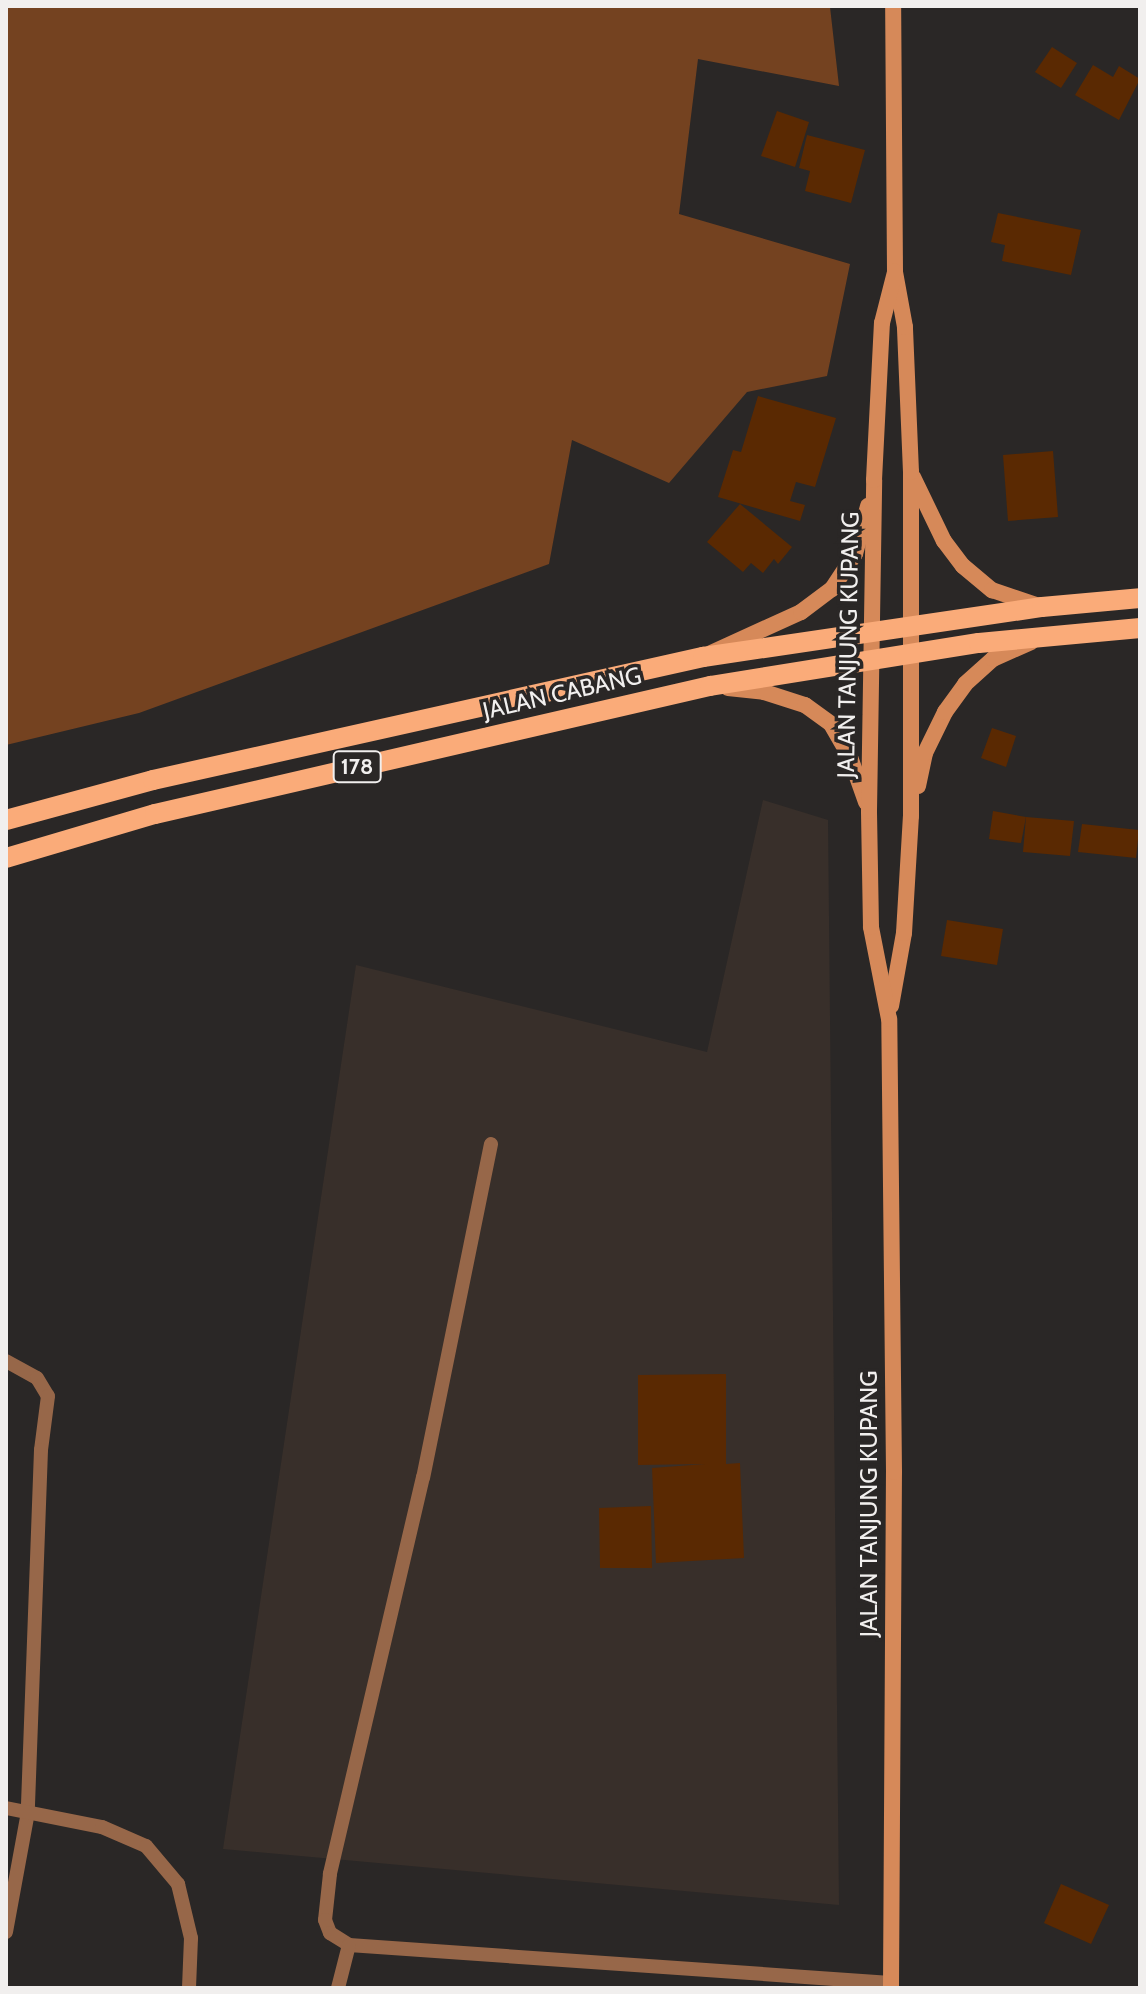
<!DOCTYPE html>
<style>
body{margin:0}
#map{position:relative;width:1146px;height:1994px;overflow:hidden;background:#2a2726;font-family:Cabin,sans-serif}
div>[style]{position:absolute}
.built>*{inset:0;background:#382f2a}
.green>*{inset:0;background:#744220}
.building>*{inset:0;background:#5a2902}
.lane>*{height:14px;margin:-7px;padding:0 7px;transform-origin:7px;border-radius:7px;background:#976749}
.secondary>*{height:16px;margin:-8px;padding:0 8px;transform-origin:8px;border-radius:8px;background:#d68959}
.primary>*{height:20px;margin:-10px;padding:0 10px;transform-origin:10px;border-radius:10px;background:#faab79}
span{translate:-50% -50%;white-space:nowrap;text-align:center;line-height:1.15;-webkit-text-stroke:7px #2a2726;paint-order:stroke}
.shield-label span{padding:2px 6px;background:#2a2726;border:2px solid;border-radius:6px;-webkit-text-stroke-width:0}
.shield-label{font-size:22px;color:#f1efee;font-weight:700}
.street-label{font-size:24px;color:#f1efee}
.frame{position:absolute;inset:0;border:8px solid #f1efee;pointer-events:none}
</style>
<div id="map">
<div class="built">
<div style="clip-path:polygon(763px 800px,828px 820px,839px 1905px,223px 1849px,356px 965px,707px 1052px)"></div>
</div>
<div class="green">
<div style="clip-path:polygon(6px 6px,830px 7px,839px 86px,698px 59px,679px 214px,850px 264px,827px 376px,747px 392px,669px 483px,572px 440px,549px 564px,139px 713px,6px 745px)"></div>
</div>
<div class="building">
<div style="clip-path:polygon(1052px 47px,1077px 63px,1061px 88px,1035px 72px)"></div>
<div style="clip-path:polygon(1093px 65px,1113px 77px,1119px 66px,1140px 79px,1119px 120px,1075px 95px)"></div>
<div style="clip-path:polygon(777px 111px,809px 122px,795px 167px,761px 156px)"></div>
<div style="clip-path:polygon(807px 135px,865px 150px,851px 203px,805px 191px,810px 171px,799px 168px)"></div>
<div style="clip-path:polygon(998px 213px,1081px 230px,1071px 275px,1002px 261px,1005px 245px,991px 242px)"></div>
<div style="clip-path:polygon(758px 396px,836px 418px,815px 487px,796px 482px,790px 501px,805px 505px,800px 521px,718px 497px,733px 450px,741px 452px)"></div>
<div style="clip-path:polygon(1053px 451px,1058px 517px,1008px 521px,1003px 455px)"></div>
<div style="clip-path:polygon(740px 504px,792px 547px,778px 564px,774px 559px,763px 573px,751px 563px,743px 572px,707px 542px)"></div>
<div style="clip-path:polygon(992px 728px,1016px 736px,1006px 767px,981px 758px)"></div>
<div style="clip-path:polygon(993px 811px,1026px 817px,1021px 843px,989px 839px)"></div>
<div style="clip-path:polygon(1026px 817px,1074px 821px,1070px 856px,1023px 852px)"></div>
<div style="clip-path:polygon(1082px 824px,1139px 830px,1136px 858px,1078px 852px)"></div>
<div style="clip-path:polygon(947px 920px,1003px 929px,997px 965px,941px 956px)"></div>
<div style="clip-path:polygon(726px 1374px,726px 1464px,740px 1463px,744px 1558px,656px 1563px,652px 1468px,705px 1464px,638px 1465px,638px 1375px)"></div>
<div style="clip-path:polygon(651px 1506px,652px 1568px,600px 1568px,599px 1508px)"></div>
<div style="clip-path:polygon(1061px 1884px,1109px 1905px,1091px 1944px,1044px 1923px)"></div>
</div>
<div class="lane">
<div style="left:491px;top:1144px;width:340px;rotate:101.5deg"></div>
<div style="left:423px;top:1477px;width:408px;rotate:103.2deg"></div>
<div style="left:330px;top:1874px;width:46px;rotate:96.2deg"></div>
<div style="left:325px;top:1920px;width:14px;rotate:69deg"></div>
<div style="left:330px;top:1933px;width:22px;rotate:32deg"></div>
<div style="left:349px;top:1945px;width:543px;rotate:4.01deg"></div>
<div style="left:6px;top:1361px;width:35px;rotate:29deg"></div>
<div style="left:37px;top:1378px;width:21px;rotate:59deg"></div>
<div style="left:48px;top:1396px;width:54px;rotate:97.4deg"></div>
<div style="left:41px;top:1450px;width:362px;rotate:92.1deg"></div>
<div style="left:28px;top:1812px;width:122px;rotate:100.4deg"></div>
<div style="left:6px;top:1808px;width:98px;rotate:11.2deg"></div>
<div style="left:102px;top:1827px;width:48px;rotate:23.4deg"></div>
<div style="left:146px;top:1846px;width:50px;rotate:49.9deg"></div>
<div style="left:178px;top:1884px;width:56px;rotate:76.5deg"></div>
<div style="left:191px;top:1938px;width:50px;rotate:92.3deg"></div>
<div style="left:338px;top:1988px;width:44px;rotate:-75.7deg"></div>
</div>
<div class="secondary">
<div style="left:913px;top:477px;width:71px;rotate:64.2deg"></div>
<div style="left:944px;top:541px;width:31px;rotate:53deg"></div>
<div style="left:963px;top:566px;width:38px;rotate:40deg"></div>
<div style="left:992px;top:590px;width:53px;rotate:18.8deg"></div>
<div style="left:711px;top:653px;width:99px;rotate:-24.5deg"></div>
<div style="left:801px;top:612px;width:39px;rotate:-37deg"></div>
<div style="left:832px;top:589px;width:42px;rotate:-56.7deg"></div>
<div style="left:855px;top:554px;width:50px;rotate:-74.8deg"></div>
<div style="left:728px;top:688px;width:36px;rotate:6deg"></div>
<div style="left:764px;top:692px;width:43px;rotate:17.6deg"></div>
<div style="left:805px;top:705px;width:32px;rotate:36deg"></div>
<div style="left:831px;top:724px;width:38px;rotate:60deg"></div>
<div style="left:850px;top:757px;width:48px;rotate:70.4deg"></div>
<div style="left:918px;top:786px;width:34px;rotate:-78deg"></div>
<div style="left:925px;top:753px;width:46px;rotate:-64deg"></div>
<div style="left:945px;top:712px;width:34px;rotate:-54deg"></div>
<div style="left:965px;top:684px;width:38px;rotate:-42deg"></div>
<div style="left:993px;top:659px;width:42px;rotate:-24.1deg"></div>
<div style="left:891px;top:1006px;width:74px;rotate:-79.9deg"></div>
<div style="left:904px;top:933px;width:117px;rotate:-86.6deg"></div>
<div style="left:911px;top:816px;width:344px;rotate:-90deg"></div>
<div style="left:911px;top:472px;width:145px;rotate:-92.4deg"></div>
<div style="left:905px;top:327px;width:56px;rotate:-100.3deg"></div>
<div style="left:895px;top:272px;width:266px;rotate:-90.4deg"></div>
<div style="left:891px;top:1988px;width:516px;rotate:-89.67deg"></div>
<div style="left:894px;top:1472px;width:453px;rotate:-90.6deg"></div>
<div style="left:889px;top:1019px;width:94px;rotate:-101.1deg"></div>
<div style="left:871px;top:927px;width:116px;rotate:-91deg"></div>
<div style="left:869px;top:811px;width:331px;rotate:-89.1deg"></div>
<div style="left:874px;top:480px;width:157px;rotate:-87.1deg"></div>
<div style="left:882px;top:323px;width:53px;rotate:-75.7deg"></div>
</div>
<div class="primary">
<div style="left:6px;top:820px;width:152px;rotate:-15.2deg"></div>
<div style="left:153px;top:780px;width:564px;rotate:-12.61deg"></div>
<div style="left:703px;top:657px;width:343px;rotate:-8.4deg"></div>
<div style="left:1042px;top:607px;width:98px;rotate:-5.2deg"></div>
<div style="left:6px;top:858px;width:155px;rotate:-16.5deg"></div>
<div style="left:155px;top:814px;width:570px;rotate:-12.99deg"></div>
<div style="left:710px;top:686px;width:272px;rotate:-9.1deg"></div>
<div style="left:979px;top:643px;width:162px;rotate:-5.3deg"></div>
</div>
<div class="shield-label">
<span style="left:357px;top:767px">178</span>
</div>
<div class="street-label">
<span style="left:848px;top:645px;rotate:-89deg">JALAN TANJUNG KUPANG</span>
<span style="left:562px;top:693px;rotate:-13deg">JALAN CABANG</span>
<span style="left:869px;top:1504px;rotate:-90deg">JALAN TANJUNG KUPANG</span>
</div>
<div class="frame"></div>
</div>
